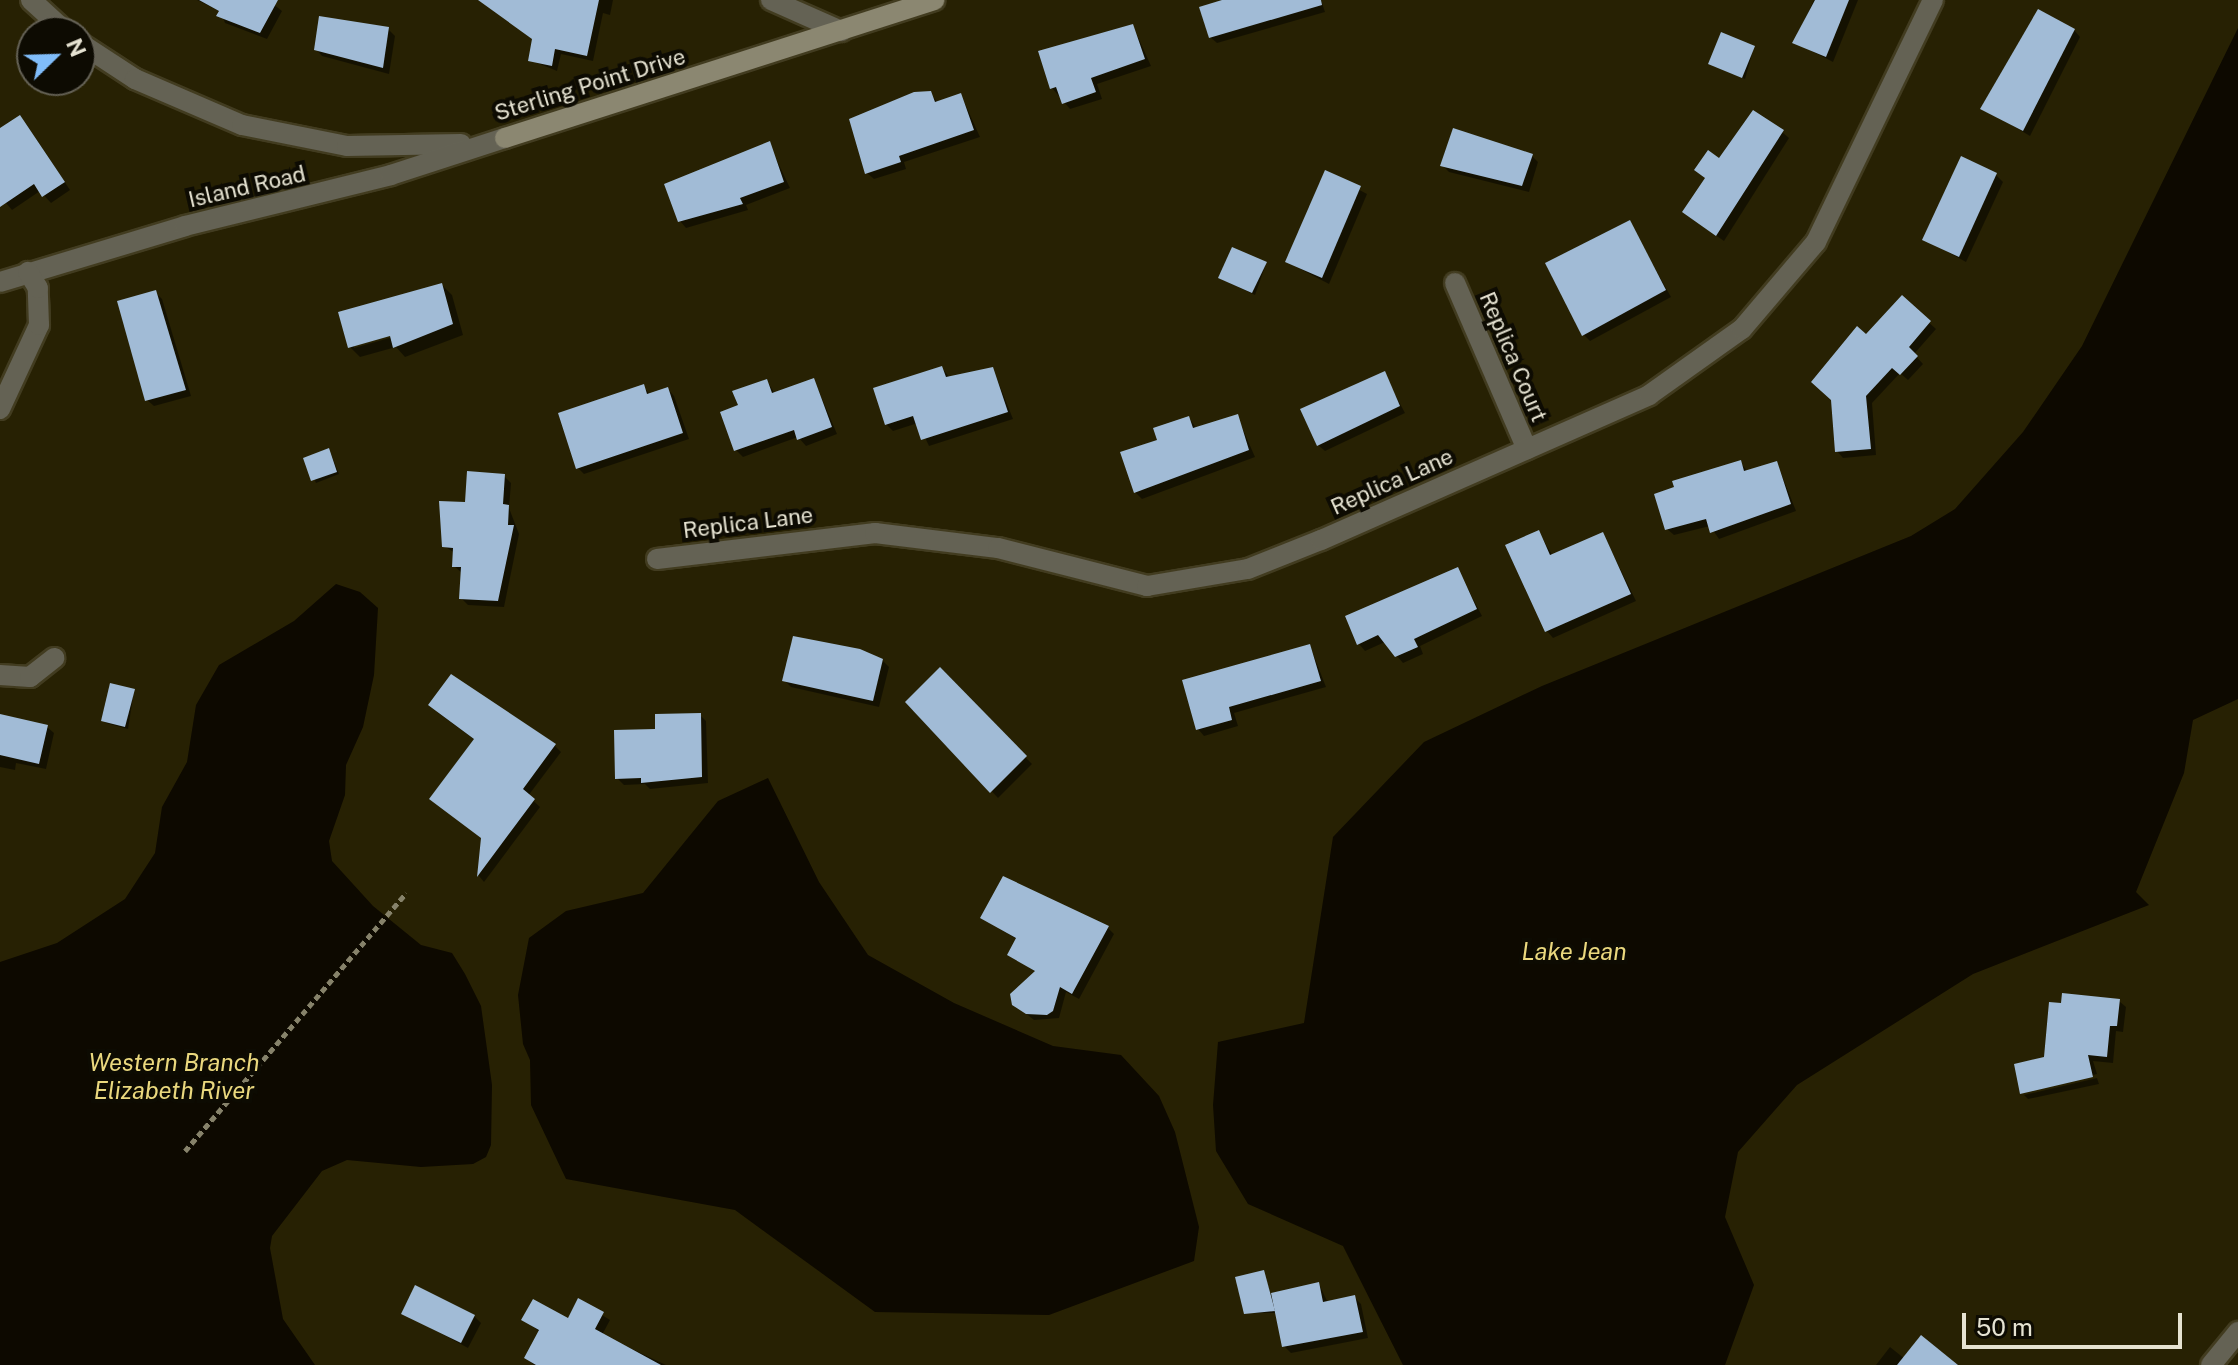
<!DOCTYPE html>
<style>
body{margin:0}
#map{position:relative;width:2238px;height:1365px;overflow:hidden;background:#272103;font-family:"Public Sans",sans-serif}
div>[style]{position:absolute}
.water>*{inset:0;background:#0d0900}
.shadow>*{inset:0;background:#0007}
.building>*{inset:0;background:#a1bbd6}
.path>*{height:5px;margin-top:-2.5px;transform-origin:0;background:repeating-linear-gradient(90deg,#86826a 0 6px,transparent 0 10px)}
.roads{filter:drop-shadow(2px 0 #423c20) drop-shadow(-2px 0 #423c20) drop-shadow(0 2px #423c20) drop-shadow(0 -2px #423c20)}
.street>*{height:20px;margin:-10px;padding:0 10px;transform-origin:10px;border-radius:10px;background:#646254}
.secondary>*{height:20px;margin:-10px;padding:0 10px;transform-origin:10px;border-radius:10px;background:#8b8771}
span{translate:-50% -50%;white-space:nowrap;text-align:center;line-height:1.15;-webkit-text-stroke:8px #0d0b02;paint-order:stroke}
.street-label{font-size:22px;color:#e6e3d2}
.water-label{font-size:24px;color:#ead87e;font-style:italic}
.north{position:absolute;left:16px;top:16px;width:80px;height:80px;box-sizing:border-box;background:#0d0b02;border:2px solid #646155;border-radius:50%;rotate:67deg;font-size:22px;font-weight:700;line-height:32px;text-align:center;color:#e6e3d2}
.north::after{content:'';display:block;margin:auto;width:28px;height:36px;background:#80bdfa;clip-path:polygon(50% 0,100% 100%,50% 72%,0 100%)}
.scale{position:absolute;left:1962px;top:1313px;width:220px;height:36px;box-sizing:border-box;border:4px solid #e6e3d2;border-top:0;padding-left:10px;font-size:24px;line-height:28px;white-space:nowrap;color:#e6e3d2;-webkit-text-stroke:6px #0d0b02;paint-order:stroke}
</style>
<div id="map">
<div class="water">
<div style="clip-path:polygon(2238px 28px,2238px 699px,2193px 720px,2184px 773px,2136px 892px,2149px 905px,1973px 974px,1797px 1085px,1738px 1152px,1725px 1217px,1754px 1285px,1725px 1365px,1403px 1365px,1343px 1246px,1248px 1204px,1216px 1151px,1213px 1105px,1218px 1042px,1304px 1023px,1333px 837px,1424px 742px,1542px 686px,1911px 536px,1955px 509px,2023px 432px,2082px 346px)"></div>
<div style="clip-path:polygon(336px 584px,360px 592px,378px 608px,374px 675px,363px 727px,346px 765px,345px 795px,329px 841px,332px 861px,373px 906px,421px 945px,452px 953px,465px 974px,481px 1006px,492px 1085px,491px 1145px,486px 1157px,473px 1164px,421px 1167px,347px 1160px,322px 1171px,272px 1236px,270px 1248px,283px 1319px,315px 1365px,0 1365px,0 962px,57px 943px,125px 899px,155px 853px,162px 807px,187px 762px,196px 705px,219px 665px,294px 621px)"></div>
<div style="clip-path:polygon(768px 778px,819px 882px,868px 955px,954px 1003px,1053px 1046px,1121px 1055px,1159px 1096px,1175px 1132px,1199px 1227px,1194px 1261px,1049px 1315px,875px 1312px,735px 1210px,566px 1179px,531px 1105px,530px 1060px,523px 1044px,518px 995px,529px 938px,566px 911px,643px 893px,718px 801px)"></div>
</div>
<div class="shadow">
<div style="clip-path:polygon(197px 0,268px 0,282px 11px,267px 39px,225px 23px,221px 12px)"></div>
<div style="clip-path:polygon(505px 0,613px 0,610px 15px,603px 13px,593px 61px,561px 54px,557px 71px,530px 60px,534px 40px)"></div>
<div style="clip-path:polygon(1228px 0,1321px 0,1325px 12px,1217px 43px,1210px 37px)"></div>
<div style="clip-path:polygon(1814px 0,1858px 0,1833px 62px,1794px 42px)"></div>
<div style="clip-path:polygon(1133px 26px,1151px 66px,1097px 84px,1102px 99px,1070px 109px,1052px 88px)"></div>
<div style="clip-path:polygon(388px 29px,395px 36px,389px 74px,322px 56px,316px 49px)"></div>
<div style="clip-path:polygon(2074px 30px,2080px 37px,2030px 136px,1983px 108px)"></div>
<div style="clip-path:polygon(1754px 47px,1745px 79px,1713px 66px)"></div>
<div style="clip-path:polygon(930px 93px,938px 103px,961px 95px,980px 137px,904px 162px,906px 169px,874px 179px,867px 173px)"></div>
<div style="clip-path:polygon(26px 124px,70px 190px,51px 203px,40px 191px,12px 210px,0 196px,0 131px)"></div>
<div style="clip-path:polygon(1782px 132px,1789px 138px,1724px 241px,1691px 218px,1720px 161px)"></div>
<div style="clip-path:polygon(769px 144px,790px 188px,746px 205px,748px 210px,686px 228px,680px 221px)"></div>
<div style="clip-path:polygon(1532px 156px,1538px 162px,1529px 192px,1449px 172px,1442px 165px)"></div>
<div style="clip-path:polygon(1326px 172px,1367px 194px,1329px 284px,1287px 262px)"></div>
<div style="clip-path:polygon(1996px 175px,2003px 182px,1966px 262px,1924px 239px)"></div>
<div style="clip-path:polygon(1629px 222px,1671px 297px,1590px 341px,1584px 335px)"></div>
<div style="clip-path:polygon(1266px 264px,1255px 295px,1223px 280px)"></div>
<div style="clip-path:polygon(evenodd,442px 285px,452px 295px,463px 335px,405px 357px,396px 347px,360px 357px,350px 347px,442px 285px,399px 332px,400px 335px,354px 348px,354px 344px,399px 332px)"></div>
<div style="clip-path:polygon(155px 292px,162px 299px,191px 396px,154px 406px,147px 400px)"></div>
<div style="clip-path:polygon(1902px 298px,1936px 329px,1914px 354px,1923px 364px,1908px 380px,1900px 373px,1872px 403px,1876px 455px,1843px 458px,1837px 451px,1866px 337px)"></div>
<div style="clip-path:polygon(942px 368px,950px 378px,993px 369px,1013px 419px,929px 446px,918px 423px,893px 431px,886px 424px)"></div>
<div style="clip-path:polygon(1384px 374px,1405px 413px,1325px 451px,1318px 445px)"></div>
<div style="clip-path:polygon(814px 380px,837px 434px,806px 446px,798px 437px,743px 457px,736px 450px,723px 413px,740px 406px,767px 381px,775px 394px)"></div>
<div style="clip-path:polygon(643px 387px,651px 395px,668px 389px,674px 396px,689px 439px,584px 474px,578px 468px)"></div>
<div style="clip-path:polygon(1237px 416px,1255px 457px,1142px 499px,1135px 492px,1159px 441px,1189px 418px,1197px 429px)"></div>
<div style="clip-path:polygon(331px 454px,339px 474px,316px 483px,305px 459px)"></div>
<div style="clip-path:polygon(1740px 462px,1748px 472px,1777px 463px,1796px 511px,1719px 539px,1710px 526px,1674px 535px,1667px 529px)"></div>
<div style="clip-path:polygon(504px 476px,511px 483px,509px 508px,519px 534px,504px 607px,468px 605px,461px 598px,462px 573px,454px 566px,455px 553px,444px 546px,467px 505px)"></div>
<div style="clip-path:polygon(1538px 532px,1553px 556px,1603px 534px,1636px 601px,1553px 638px,1547px 631px)"></div>
<div style="clip-path:polygon(1458px 570px,1482px 616px,1420px 646px,1423px 654px,1403px 663px,1385px 642px,1365px 651px,1359px 644px)"></div>
<div style="clip-path:polygon(1310px 646px,1326px 687px,1234px 713px,1238px 726px,1204px 736px,1198px 729px)"></div>
<div style="clip-path:polygon(882px 660px,889px 667px,879px 707px,791px 687px,784px 680px)"></div>
<div style="clip-path:polygon(940px 670px,1032px 764px,998px 798px,908px 702px)"></div>
<div style="clip-path:polygon(134px 691px,128px 729px,106px 723px,103px 720px)"></div>
<div style="clip-path:polygon(437px 712px,555px 746px,561px 752px,528px 796px,540px 807px,484px 882px,479px 876px,483px 839px,475px 740px)"></div>
<div style="clip-path:polygon(700px 715px,706px 721px,708px 783px,650px 789px,645px 784px,624px 785px,617px 778px,657px 731px)"></div>
<div style="clip-path:polygon(0 716px,47px 727px,54px 733px,46px 769px,16px 763px,15px 770px,0 767px)"></div>
<div style="clip-path:polygon(982px 918px,1108px 928px,1114px 934px,1079px 999px,1066px 992px,1059px 1018px,1034px 1020px,1014px 1004px,1036px 972px,1010px 955px,1018px 940px)"></div>
<div style="clip-path:polygon(2119px 1001px,2126px 1007px,2123px 1032px,2116px 1031px,2113px 1063px,2093px 1061px,2097px 1074px,2022px 1093px,2046px 1059px)"></div>
<div style="clip-path:polygon(2097px 1078px,2099px 1084px,2028px 1099px,2024px 1095px)"></div>
<div style="clip-path:polygon(1263px 1272px,1271px 1295px,1319px 1284px,1328px 1303px,1354px 1297px,1361px 1304px,1368px 1338px,1291px 1353px,1284px 1346px,1277px 1313px,1246px 1313px)"></div>
<div style="clip-path:polygon(579px 1301px,610px 1320px,602px 1335px,666px 1365px,534px 1365px,526px 1358px,540px 1332px,524px 1320px,569px 1321px)"></div>
<div style="clip-path:polygon(403px 1313px,474px 1316px,481px 1323px,468px 1348px)"></div>
<div style="clip-path:polygon(1890px 1347px,1905px 1359px,1955px 1365px,1876px 1365px)"></div>
</div>
<div class="building">
<div style="clip-path:polygon(199px 0,278px 0,260px 33px,216px 16px,219px 11px)"></div>
<div style="clip-path:polygon(478px 0,599px 0,587px 56px,555px 49px,552px 66px,528px 61px,532px 39px)"></div>
<div style="clip-path:polygon(1222px 0,1321px 0,1322px 5px,1209px 38px,1199px 7px)"></div>
<div style="clip-path:polygon(1815px 0,1849px 0,1826px 57px,1792px 43px)"></div>
<div style="clip-path:polygon(2038px 9px,2075px 29px,2023px 131px,1980px 109px)"></div>
<div style="clip-path:polygon(319px 16px,389px 27px,383px 68px,314px 50px)"></div>
<div style="clip-path:polygon(1133px 24px,1145px 59px,1091px 78px,1096px 92px,1062px 104px,1056px 87px,1050px 89px,1038px 51px)"></div>
<div style="clip-path:polygon(1721px 32px,1755px 46px,1742px 78px,1708px 64px)"></div>
<div style="clip-path:polygon(931px 91px,935px 102px,961px 93px,974px 130px,899px 156px,901px 162px,865px 174px,849px 119px,914px 92px)"></div>
<div style="clip-path:polygon(1753px 110px,1784px 130px,1716px 236px,1682px 212px,1705px 178px,1694px 170px,1708px 150px,1719px 158px)"></div>
<div style="clip-path:polygon(20px 115px,65px 182px,42px 197px,34px 184px,0 207px,0 128px)"></div>
<div style="clip-path:polygon(1453px 128px,1533px 154px,1522px 186px,1440px 166px)"></div>
<div style="clip-path:polygon(770px 141px,784px 182px,740px 198px,743px 204px,678px 222px,664px 184px)"></div>
<div style="clip-path:polygon(1961px 156px,1997px 173px,1959px 257px,1922px 240px)"></div>
<div style="clip-path:polygon(1325px 170px,1361px 186px,1322px 278px,1285px 262px)"></div>
<div style="clip-path:polygon(1630px 220px,1666px 290px,1582px 336px,1545px 263px)"></div>
<div style="clip-path:polygon(1232px 247px,1267px 262px,1252px 293px,1218px 278px)"></div>
<div style="clip-path:polygon(442px 283px,453px 324px,393px 348px,390px 336px,348px 348px,338px 312px)"></div>
<div style="clip-path:polygon(156px 290px,186px 390px,145px 401px,117px 301px)"></div>
<div style="clip-path:polygon(1902px 295px,1931px 321px,1909px 347px,1918px 356px,1900px 375px,1892px 368px,1866px 396px,1871px 449px,1835px 452px,1831px 400px,1811px 382px,1857px 326px,1866px 334px)"></div>
<div style="clip-path:polygon(942px 366px,946px 377px,993px 367px,1008px 412px,921px 440px,913px 416px,885px 425px,873px 388px)"></div>
<div style="clip-path:polygon(1385px 371px,1400px 406px,1317px 446px,1300px 409px)"></div>
<div style="clip-path:polygon(814px 378px,832px 427px,797px 440px,794px 430px,734px 451px,720px 412px,738px 405px,732px 391px,767px 379px,772px 393px)"></div>
<div style="clip-path:polygon(644px 384px,647px 394px,668px 387px,683px 433px,576px 469px,558px 413px)"></div>
<div style="clip-path:polygon(1238px 414px,1249px 450px,1134px 493px,1120px 452px,1157px 440px,1153px 428px,1189px 416px,1193px 428px)"></div>
<div style="clip-path:polygon(329px 448px,337px 472px,311px 481px,303px 458px)"></div>
<div style="clip-path:polygon(1741px 460px,1744px 471px,1777px 461px,1791px 504px,1710px 533px,1706px 519px,1665px 530px,1654px 494px,1674px 487px,1672px 481px)"></div>
<div style="clip-path:polygon(467px 471px,505px 474px,503px 504px,509px 505px,508px 525px,514px 525px,498px 601px,459px 599px,461px 567px,452px 567px,453px 548px,442px 547px,439px 501px,465px 502px)"></div>
<div style="clip-path:polygon(1539px 530px,1550px 555px,1603px 532px,1631px 594px,1545px 632px,1505px 545px)"></div>
<div style="clip-path:polygon(1458px 567px,1477px 609px,1414px 639px,1418px 647px,1395px 657px,1378px 635px,1357px 645px,1345px 616px)"></div>
<div style="clip-path:polygon(793px 636px,860px 649px,883px 659px,873px 701px,782px 681px)"></div>
<div style="clip-path:polygon(1310px 644px,1321px 681px,1229px 707px,1232px 720px,1196px 730px,1182px 680px)"></div>
<div style="clip-path:polygon(940px 667px,1027px 756px,990px 793px,905px 702px)"></div>
<div style="clip-path:polygon(451px 674px,556px 744px,523px 789px,535px 799px,477px 877px,481px 838px,429px 799px,474px 739px,428px 705px)"></div>
<div style="clip-path:polygon(110px 683px,135px 689px,125px 727px,101px 721px)"></div>
<div style="clip-path:polygon(701px 713px,702px 777px,641px 783px,641px 778px,615px 779px,614px 730px,655px 729px,655px 714px)"></div>
<div style="clip-path:polygon(0 714px,48px 725px,39px 764px,0 755px)"></div>
<div style="clip-path:polygon(1003px 876px,1109px 926px,1072px 994px,1060px 987px,1053px 1011px,1047px 1015px,1026px 1014px,1012px 1005px,1010px 994px,1035px 971px,1007px 955px,1016px 938px,980px 918px)"></div>
<div style="clip-path:polygon(2062px 993px,2120px 999px,2117px 1026px,2110px 1026px,2107px 1057px,2088px 1055px,2093px 1077px,2020px 1094px,2014px 1064px,2044px 1057px,2049px 1002px,2061px 1003px)"></div>
<div style="clip-path:polygon(1264px 1270px,1275px 1311px,1244px 1314px,1235px 1277px)"></div>
<div style="clip-path:polygon(1319px 1282px,1323px 1302px,1355px 1295px,1363px 1332px,1282px 1347px,1271px 1293px)"></div>
<div style="clip-path:polygon(415px 1285px,475px 1315px,461px 1343px,401px 1314px)"></div>
<div style="clip-path:polygon(578px 1298px,604px 1312px,595px 1329px,661px 1365px,536px 1365px,524px 1358px,539px 1330px,521px 1320px,533px 1299px,568px 1318px)"></div>
<div style="clip-path:polygon(1921px 1335px,1958px 1365px,1897px 1365px)"></div>
</div>
<div class="path">
<div style="left:185px;top:1151px;width:340px;rotate:-49.4deg"></div>
</div>
<div class="roads">
<div class="street">
<div style="left:31px;top:0;width:47px;rotate:42.4deg"></div>
<div style="left:771px;top:0;width:77px;rotate:23.9deg"></div>
<div style="left:80px;top:43px;width:66px;rotate:33.2deg"></div>
<div style="left:135px;top:79px;width:116px;rotate:23.3deg"></div>
<div style="left:242px;top:125px;width:107px;rotate:11.3deg"></div>
<div style="left:347px;top:146px;width:114px;rotate:-1deg"></div>
<div style="left:0;top:282px;width:193px;rotate:-16.8deg"></div>
<div style="left:185px;top:226px;width:212px;rotate:-13.9deg"></div>
<div style="left:391px;top:175px;width:120px;rotate:-18deg"></div>
<div style="left:1455px;top:283px;width:181px;rotate:66.6deg"></div>
<div style="left:0;top:409px;width:93px;rotate:-65.1deg"></div>
<div style="left:39px;top:325px;width:37px;rotate:-92deg"></div>
<div style="left:38px;top:288px;width:19px;rotate:-122deg"></div>
<div style="left:657px;top:559px;width:220px;rotate:-6.8deg"></div>
<div style="left:875px;top:533px;width:124px;rotate:7deg"></div>
<div style="left:998px;top:548px;width:154px;rotate:14.3deg"></div>
<div style="left:1147px;top:586px;width:102px;rotate:-9.6deg"></div>
<div style="left:1248px;top:569px;width:79px;rotate:-21.7deg"></div>
<div style="left:1321px;top:540px;width:359px;rotate:-23.8deg"></div>
<div style="left:1649px;top:395px;width:114px;rotate:-35.4deg"></div>
<div style="left:1742px;top:329px;width:114px;rotate:-49.6deg"></div>
<div style="left:1816px;top:242px;width:269px;rotate:-64.2deg"></div>
<div style="left:0;top:675px;width:30px;rotate:4deg"></div>
<div style="left:30px;top:677px;width:31px;rotate:-38deg"></div>
<div style="left:2211px;top:1365px;width:43px;rotate:-50.7deg"></div>
</div>
<div class="secondary">
<div style="left:505px;top:138px;width:451px;rotate:-17.8deg"></div>
</div>
</div>
<div class="street-label">
<span style="left:590px;top:85px;rotate:-17deg">Sterling Point Drive</span>
<span style="left:247px;top:187px;rotate:-13deg">Island Road</span>
<span style="left:1513px;top:357px;rotate:67deg">Replica Court</span>
<span style="left:1392px;top:482px;rotate:-24deg">Replica Lane</span>
<span style="left:748px;top:523px;rotate:-7deg">Replica Lane</span>
</div>
<div class="water-label">
<span style="left:1574px;top:952px">Lake Jean</span>
<span style="left:174px;top:1077px">Western Branch<br>Elizabeth River</span>
</div>
<div class="north">N</div>
<div class="scale">50 m</div>
</div>
